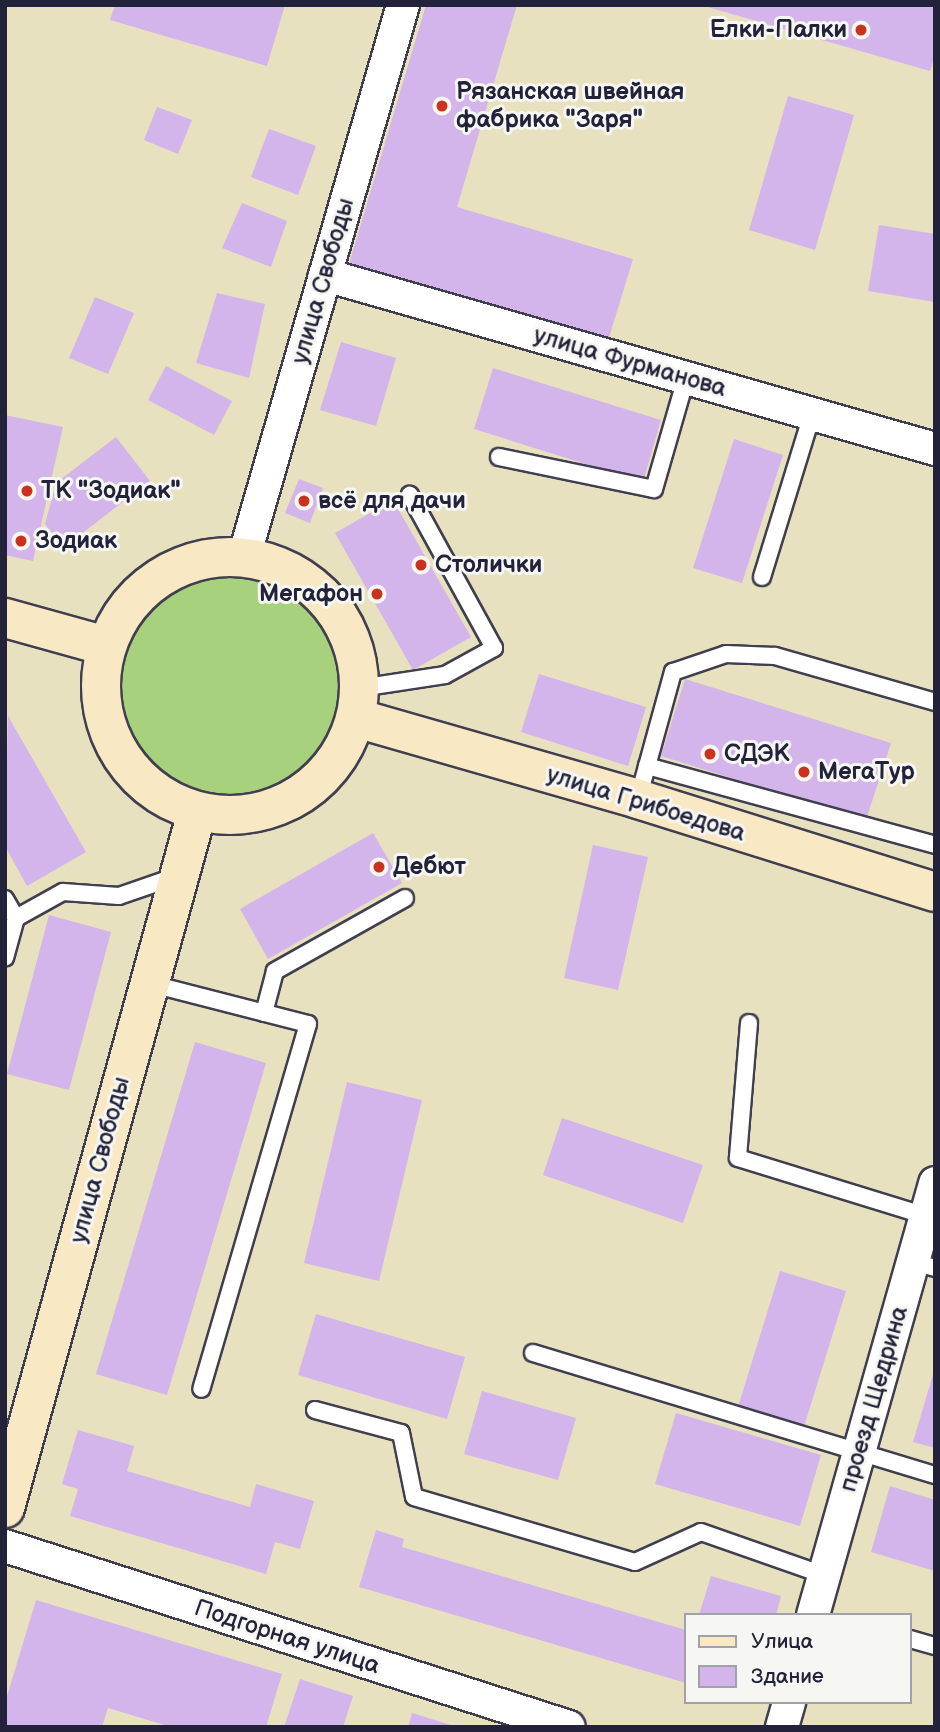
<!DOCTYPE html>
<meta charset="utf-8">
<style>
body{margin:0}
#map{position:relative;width:940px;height:1732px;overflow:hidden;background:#e7e1bf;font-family:"Balsamiq Sans",sans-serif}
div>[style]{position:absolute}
.green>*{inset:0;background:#a7d17c}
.round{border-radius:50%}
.building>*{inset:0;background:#d3b5eb}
.roads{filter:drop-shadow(2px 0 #403f4f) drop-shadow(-2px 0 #403f4f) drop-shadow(0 2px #403f4f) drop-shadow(0 -2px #403f4f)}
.lane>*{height:16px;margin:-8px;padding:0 8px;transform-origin:8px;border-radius:8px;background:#fff}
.street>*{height:32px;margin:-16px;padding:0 16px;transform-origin:16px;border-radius:16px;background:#fff}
.secondary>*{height:38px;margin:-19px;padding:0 19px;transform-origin:19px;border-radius:19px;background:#f8e8c3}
.secondary>.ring{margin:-19px;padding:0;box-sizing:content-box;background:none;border:38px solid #f8e8c3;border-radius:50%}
.dots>*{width:19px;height:19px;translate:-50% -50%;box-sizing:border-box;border:4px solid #f6f6f2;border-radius:50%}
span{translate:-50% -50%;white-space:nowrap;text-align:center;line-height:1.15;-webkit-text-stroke:6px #f6f6f2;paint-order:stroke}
.poi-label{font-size:24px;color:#22223b;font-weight:700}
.right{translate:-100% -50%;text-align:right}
.left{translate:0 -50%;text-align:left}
.street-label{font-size:24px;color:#22223b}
.frame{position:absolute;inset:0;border:7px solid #22223b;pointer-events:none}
.legend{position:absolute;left:684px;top:1613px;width:228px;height:91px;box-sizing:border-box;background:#f6f6f2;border:2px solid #a1a1a9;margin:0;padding:9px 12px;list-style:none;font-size:21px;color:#22223b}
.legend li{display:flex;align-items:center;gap:14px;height:35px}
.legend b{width:35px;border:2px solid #a1a1a9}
</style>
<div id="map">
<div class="green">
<div class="round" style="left:117px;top:573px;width:226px;height:226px"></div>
</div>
<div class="building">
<div style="clip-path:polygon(115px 5px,285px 5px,267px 66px,110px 20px)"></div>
<div style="clip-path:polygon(426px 5px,517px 5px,457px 207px,633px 259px,608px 341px,349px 264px)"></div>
<div style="clip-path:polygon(935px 5px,935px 55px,930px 71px,704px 6px)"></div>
<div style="clip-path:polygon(788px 96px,854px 115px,815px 250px,749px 230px)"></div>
<div style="clip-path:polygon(157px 107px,192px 120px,178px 154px,144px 140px)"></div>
<div style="clip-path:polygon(269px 129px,316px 146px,298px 195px,251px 177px)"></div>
<div style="clip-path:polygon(242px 203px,287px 221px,271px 267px,222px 248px)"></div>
<div style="clip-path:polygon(879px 225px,935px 234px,935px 302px,868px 291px)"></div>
<div style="clip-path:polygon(217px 293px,265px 304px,249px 378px,196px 363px)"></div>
<div style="clip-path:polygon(95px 297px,134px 313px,108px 374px,69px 358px)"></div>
<div style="clip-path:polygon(341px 342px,396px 358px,376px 426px,320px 410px)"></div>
<div style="clip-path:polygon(166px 366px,232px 401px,214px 435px,148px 400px)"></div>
<div style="clip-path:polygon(493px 368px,661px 420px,643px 482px,474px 429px)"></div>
<div style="clip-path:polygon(5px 415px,63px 427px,33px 561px,5px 555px)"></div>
<div style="clip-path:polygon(116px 437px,150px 481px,63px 548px,45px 524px,56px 483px)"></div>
<div style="clip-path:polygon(734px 439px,783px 455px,742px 583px,693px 568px)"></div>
<div style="clip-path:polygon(299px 479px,323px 488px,310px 523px,285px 513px)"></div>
<div style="clip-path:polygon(393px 500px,471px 637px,413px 670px,335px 533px)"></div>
<div style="clip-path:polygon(539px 674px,646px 707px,628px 766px,521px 732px)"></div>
<div style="clip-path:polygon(685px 679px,891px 743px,866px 820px,661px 756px)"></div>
<div style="clip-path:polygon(8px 716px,86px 852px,27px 886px,5px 846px)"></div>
<div style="clip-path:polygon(373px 833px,402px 883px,268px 959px,240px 909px)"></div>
<div style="clip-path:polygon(593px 845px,648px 857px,618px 990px,564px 978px)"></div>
<div style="clip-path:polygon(49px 915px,111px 932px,69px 1090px,7px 1074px)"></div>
<div style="clip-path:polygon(195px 1042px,266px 1063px,167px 1395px,96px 1374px)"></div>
<div style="clip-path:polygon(347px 1082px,422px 1100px,379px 1281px,304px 1263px)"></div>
<div style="clip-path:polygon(562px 1118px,703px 1165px,683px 1223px,543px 1175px)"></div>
<div style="clip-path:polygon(780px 1271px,846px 1291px,803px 1430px,737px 1410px)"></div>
<div style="clip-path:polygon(316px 1314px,465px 1357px,447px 1419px,298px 1375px)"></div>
<div style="clip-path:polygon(934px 1371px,935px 1371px,935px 1448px,913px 1442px)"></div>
<div style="clip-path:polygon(482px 1391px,576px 1418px,558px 1480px,464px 1454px)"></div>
<div style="clip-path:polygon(676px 1413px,821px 1455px,800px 1526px,655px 1484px)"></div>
<div style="clip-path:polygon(78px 1430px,134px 1446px,127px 1471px,250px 1507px,256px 1484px,314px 1501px,300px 1549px,275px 1542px,266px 1574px,70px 1516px,78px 1489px,62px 1484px)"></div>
<div style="clip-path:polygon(890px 1486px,935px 1500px,935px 1571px,871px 1552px)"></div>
<div style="clip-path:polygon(376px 1530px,404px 1539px,402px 1547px,686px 1630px,686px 1683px,359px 1587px)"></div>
<div style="clip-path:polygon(711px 1576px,781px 1596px,776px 1615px,699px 1615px)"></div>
<div style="clip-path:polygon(36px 1600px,282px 1674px,266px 1727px,171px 1727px,108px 1708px,102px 1727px,5px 1727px,5px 1703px)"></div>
<div style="clip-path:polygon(300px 1679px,353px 1696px,343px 1727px,284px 1727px)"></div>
<div style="clip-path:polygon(412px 1713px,454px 1726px,454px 1727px,408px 1727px)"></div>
</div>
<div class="roads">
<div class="lane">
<div style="left:499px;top:457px;width:158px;rotate:11.7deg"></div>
<div style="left:654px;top:489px;width:116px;rotate:-73.9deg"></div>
<div style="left:762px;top:577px;width:170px;rotate:-72.9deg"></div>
<div style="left:360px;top:688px;width:86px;rotate:-8.7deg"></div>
<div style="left:445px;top:675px;width:56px;rotate:-28.9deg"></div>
<div style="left:494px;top:648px;width:175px;rotate:-118.8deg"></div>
<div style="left:647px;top:766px;width:299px;rotate:15.3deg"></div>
<div style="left:638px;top:799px;width:132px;rotate:-74.6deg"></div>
<div style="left:673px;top:672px;width:56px;rotate:-18.8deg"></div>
<div style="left:726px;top:654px;width:49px;rotate:2.3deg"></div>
<div style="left:775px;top:656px;width:166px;rotate:16deg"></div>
<div style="left:5px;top:899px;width:22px;rotate:60deg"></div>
<div style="left:16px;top:918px;width:41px;rotate:105.4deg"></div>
<div style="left:16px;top:918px;width:54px;rotate:-29deg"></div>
<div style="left:63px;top:892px;width:56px;rotate:4.1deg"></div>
<div style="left:119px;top:896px;width:61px;rotate:-19deg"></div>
<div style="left:148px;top:983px;width:165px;rotate:14.4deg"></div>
<div style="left:308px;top:1024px;width:380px;rotate:106.3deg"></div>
<div style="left:264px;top:1013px;width:43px;rotate:-75.3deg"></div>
<div style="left:275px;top:971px;width:149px;rotate:-29.3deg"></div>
<div style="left:749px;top:1023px;width:135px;rotate:94.7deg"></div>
<div style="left:738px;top:1158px;width:197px;rotate:17.1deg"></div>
<div style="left:913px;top:1262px;width:23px;rotate:15deg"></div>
<div style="left:533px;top:1353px;width:420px;rotate:16.9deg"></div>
<div style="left:315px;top:1410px;width:89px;rotate:15deg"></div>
<div style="left:401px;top:1433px;width:65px;rotate:78.5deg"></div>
<div style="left:414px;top:1497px;width:230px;rotate:16.4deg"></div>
<div style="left:635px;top:1562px;width:72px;rotate:-24.4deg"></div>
<div style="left:701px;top:1532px;width:130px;rotate:19.3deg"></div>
<div style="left:910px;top:1639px;width:26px;rotate:16deg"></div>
</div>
<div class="street">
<div style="left:325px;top:275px;width:634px;rotate:15.92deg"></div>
<div style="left:244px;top:557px;width:574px;rotate:-73.93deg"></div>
<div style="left:5px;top:1546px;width:592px;rotate:17.79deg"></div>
<div style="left:813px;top:1615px;width:449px;rotate:-74.2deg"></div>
<div style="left:782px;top:1727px;width:26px;rotate:-74deg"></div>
</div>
<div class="secondary">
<div class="ring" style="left:101px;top:557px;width:220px;height:220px"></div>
<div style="left:5px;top:618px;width:105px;rotate:15.5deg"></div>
<div style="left:356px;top:718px;width:293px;rotate:16deg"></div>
<div style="left:638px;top:799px;width:311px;rotate:17.4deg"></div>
<div style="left:5px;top:1508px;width:722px;rotate:-74.58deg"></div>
</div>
</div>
<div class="dots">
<div style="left:861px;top:30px;background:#c8321e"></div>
<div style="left:442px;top:106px;background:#c8321e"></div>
<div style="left:27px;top:491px;background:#c8321e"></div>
<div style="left:304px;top:501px;background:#c8321e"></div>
<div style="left:21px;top:541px;background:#c8321e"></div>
<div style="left:421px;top:565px;background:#c8321e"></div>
<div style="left:377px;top:594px;background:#c8321e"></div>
<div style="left:710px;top:754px;background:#c8321e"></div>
<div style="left:804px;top:772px;background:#c8321e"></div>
<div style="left:379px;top:867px;background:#c8321e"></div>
</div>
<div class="poi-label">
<span class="right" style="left:847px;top:30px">Елки-Палки</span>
<span class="left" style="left:456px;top:106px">Рязанская швейная<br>фабрика "Заря"</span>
<span class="left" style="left:41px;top:491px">ТК "Зодиак"</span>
<span class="left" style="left:318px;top:501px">всё для дачи</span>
<span class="left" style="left:35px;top:541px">Зодиак</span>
<span class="left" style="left:435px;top:565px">Столички</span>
<span class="right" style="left:363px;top:594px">Мегафон</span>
<span class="left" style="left:724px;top:754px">СДЭК</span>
<span class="left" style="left:818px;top:772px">МегаТур</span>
<span class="left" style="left:393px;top:867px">Дебют</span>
</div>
<div class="street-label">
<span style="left:323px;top:281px;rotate:-74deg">улица Свободы</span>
<span style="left:630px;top:362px;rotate:16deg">улица Фурманова</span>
<span style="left:646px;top:804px;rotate:17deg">улица Грибоедова</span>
<span style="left:100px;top:1160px;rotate:-75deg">улица Свободы</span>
<span style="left:874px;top:1399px;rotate:-74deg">проезд Щедрина</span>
<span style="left:287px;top:1637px;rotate:18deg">Подгорная улица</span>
</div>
<div class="frame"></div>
<ul class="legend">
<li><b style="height:9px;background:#f8e8c3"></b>Улица</li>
<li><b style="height:19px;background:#d3b5eb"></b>Здание</li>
</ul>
</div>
